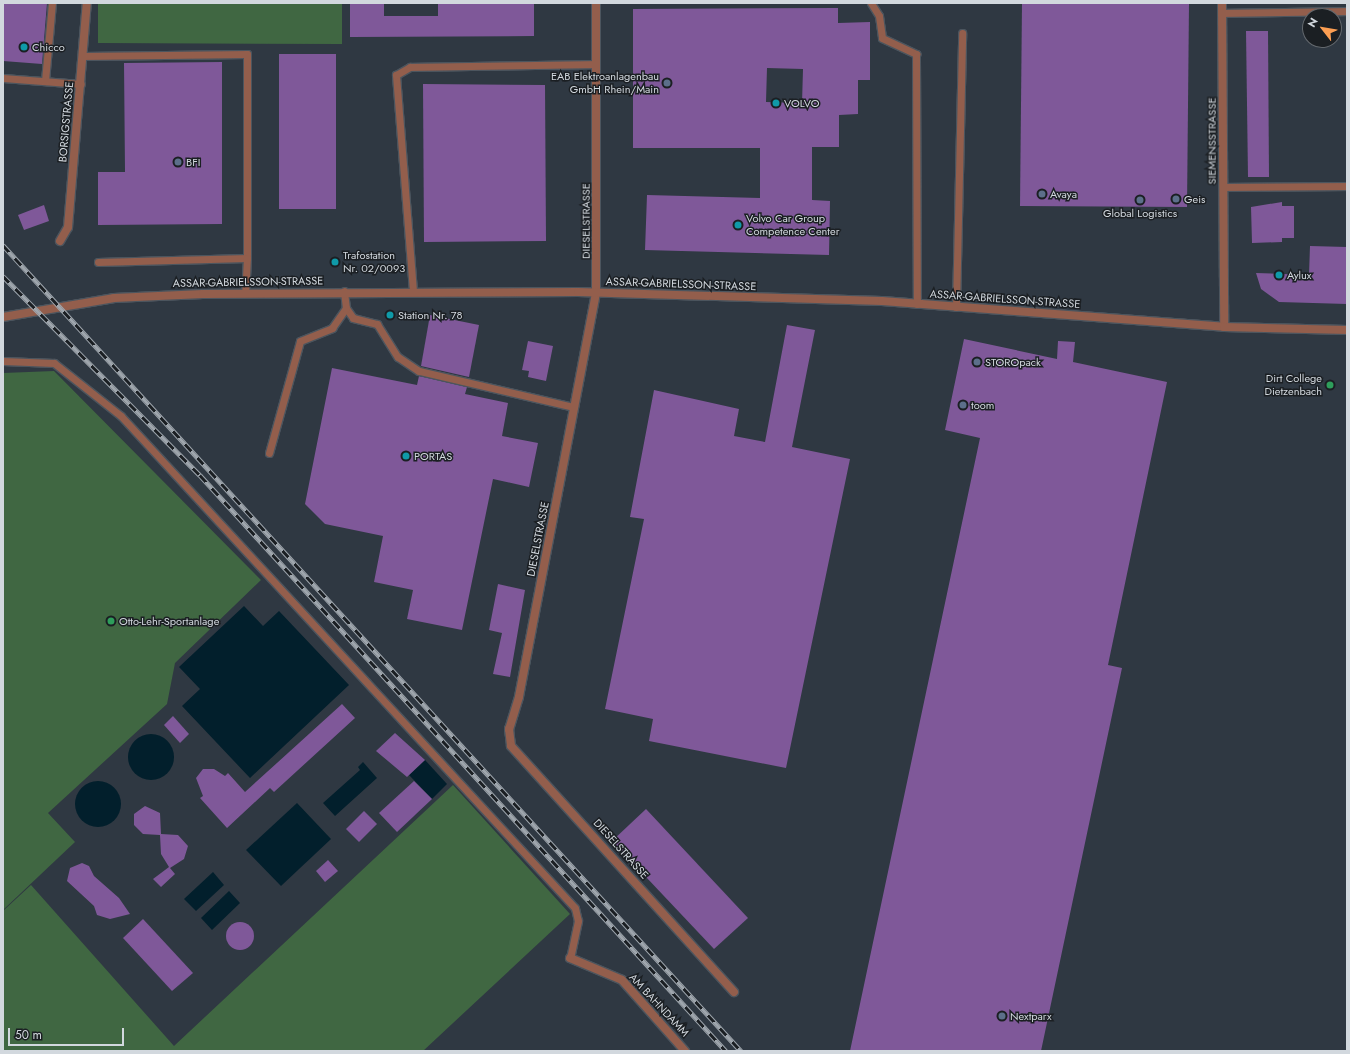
<!DOCTYPE html>
<style>
body{margin:0}
#map{position:relative;width:1350px;height:1054px;overflow:hidden;background:#2f3842;font-family:Jost,sans-serif}
div>[style]{position:absolute}
.green>*{inset:0;background:#406742}
.water>*{inset:0;background:#021f2c}
.round{border-radius:50%}
.building>*{inset:0;background:#7f5899}
.roads{filter:drop-shadow(1px 0 #4c555e) drop-shadow(-1px 0 #4c555e) drop-shadow(0 1px #4c555e) drop-shadow(0 -1px #4c555e)}
.service>*{height:7px;margin:-3.5px;padding:0 3.5px;transform-origin:3.5px;border-radius:3.5px;background:#935e4c}
.minor>*{height:8px;margin:-4px;padding:0 4px;transform-origin:4px;border-radius:4px;background:#935e4c}
.rail>*{height:4.5px;margin-top:-2.25px;transform-origin:0;background:repeating-linear-gradient(90deg,#1b1f23 0 9px,#9fa6ad 0 18px);box-sizing:border-box;border-block:1px solid #9fa6ad}
.dots>*{width:11px;height:11px;translate:-50% -50%;box-sizing:border-box;border:2px solid #1b1f23;border-radius:50%}
span{translate:-50% -50%;white-space:nowrap;text-align:center;line-height:1.15;-webkit-text-stroke:3px #1b1f23;paint-order:stroke}
.poi-label{font-size:11px;color:#d2d8de}
.left{translate:0 -50%;text-align:left}
.right{translate:-100% -50%;text-align:right}
.street-label{font-size:11px;color:#d2d8de}
.frame{position:absolute;inset:0;border:4px solid #d2d8de;pointer-events:none}
.north{position:absolute;left:1302px;top:8px;width:40px;height:40px;box-sizing:border-box;background:#1b1f23;border:1px solid #64696e;border-radius:50%;rotate:301deg;font-size:11px;font-weight:700;line-height:16px;text-align:center;color:#d2d8de}
.north::after{content:'';display:block;margin:auto;width:14px;height:18px;background:#fc9e52;clip-path:polygon(50% 0,100% 100%,50% 72%,0 100%)}
.scale{position:absolute;left:8px;top:1028px;width:116px;height:18px;box-sizing:border-box;border:2px solid #d2d8de;border-top:0;padding-left:5px;font-size:12px;line-height:14px;white-space:nowrap;color:#d2d8de;-webkit-text-stroke:3px #1b1f23;paint-order:stroke}
</style>
<div id="map">
<div class="green">
<div style="clip-path:polygon(98px 3px,342px 3px,342px 44px,98px 43px)"></div>
<div style="clip-path:polygon(54px 371px,261px 580px,175px 663px,167px 704px,48px 813px,75px 842px,3px 910px,3px 373px)"></div>
<div style="clip-path:polygon(453px 785px,570px 914px,423px 1051px,3px 1051px,3px 911px,31px 885px,174px 1046px)"></div>
</div>
<div class="water">
<div style="clip-path:polygon(244px 606px,263px 626px,279px 611px,349px 685px,250px 778px,182px 706px,200px 689px,179px 667px)"></div>
<div class="round" style="left:128px;top:734px;width:46px;height:46px"></div>
<div style="clip-path:polygon(425px 760px,447px 784px,432px 799px,409px 775px)"></div>
<div style="clip-path:polygon(363px 762px,377px 778px,335px 816px,323px 803px,360px 770px,358px 767px)"></div>
<div class="round" style="left:75px;top:781px;width:46px;height:46px"></div>
<div style="clip-path:polygon(297px 803px,331px 839px,281px 886px,246px 850px)"></div>
<div style="clip-path:polygon(213px 872px,224px 885px,196px 911px,184px 899px)"></div>
<div style="clip-path:polygon(229px 891px,240px 903px,212px 930px,201px 918px)"></div>
</div>
<div class="building">
<div style="clip-path:polygon(3px 3px,47px 3px,42px 64px,3px 61px)"></div>
<div style="clip-path:polygon(350px 3px,384px 3px,384px 16px,438px 16px,438px 3px,534px 3px,534px 36px,350px 37px)"></div>
<div style="clip-path:polygon(1022px 3px,1189px 3px,1187px 207px,1020px 206px)"></div>
<div style="clip-path:polygon(evenodd,838px 8px,838px 23px,870px 22px,870px 80px,858px 80px,858px 114px,839px 115px,839px 147px,812px 147px,812px 200px,830px 201px,829px 255px,645px 250px,647px 195px,760px 198px,760px 148px,633px 148px,633px 9px,838px 8px,767px 68px,803px 69px,802px 103px,766px 102px,767px 68px)"></div>
<div style="clip-path:polygon(1246px 31px,1268px 31px,1269px 177px,1248px 177px)"></div>
<div style="clip-path:polygon(279px 54px,336px 54px,336px 209px,279px 209px)"></div>
<div style="clip-path:polygon(222px 62px,222px 224px,98px 225px,98px 172px,125px 172px,124px 63px)"></div>
<div style="clip-path:polygon(423px 84px,545px 85px,546px 241px,424px 242px)"></div>
<div style="clip-path:polygon(1282px 202px,1282px 206px,1294px 206px,1294px 238px,1282px 238px,1282px 242px,1252px 243px,1251px 207px)"></div>
<div style="clip-path:polygon(44px 205px,49px 221px,24px 230px,18px 215px)"></div>
<div style="clip-path:polygon(1310px 246px,1347px 247px,1347px 304px,1279px 302px,1261px 289px,1256px 273px,1309px 275px)"></div>
<div style="clip-path:polygon(430px 315px,479px 325px,469px 377px,421px 366px)"></div>
<div style="clip-path:polygon(787px 325px,815px 330px,792px 447px,850px 459px,786px 768px,649px 741px,653px 719px,605px 709px,644px 519px,630px 517px,654px 390px,739px 409px,734px 436px,765px 442px)"></div>
<div style="clip-path:polygon(964px 339px,1057px 359px,1058px 341px,1075px 342px,1073px 362px,1167px 382px,1108px 665px,1122px 668px,1041px 1051px,850px 1051px,980px 438px,945px 430px)"></div>
<div style="clip-path:polygon(528px 341px,553px 346px,546px 381px,528px 377px,529px 371px,522px 370px)"></div>
<div style="clip-path:polygon(332px 368px,417px 385px,419px 376px,467px 387px,465px 394px,508px 403px,502px 436px,538px 443px,529px 487px,493px 479px,462px 630px,407px 619px,413px 590px,374px 582px,383px 536px,325px 524px,305px 504px)"></div>
<div style="clip-path:polygon(498px 584px,525px 590px,510px 677px,493px 674px,502px 633px,489px 630px)"></div>
<div style="clip-path:polygon(342px 704px,355px 718px,274px 792px,270px 788px,227px 828px,200px 798px,203px 796px,196px 778px,203px 769px,214px 769px,225px 776px,228px 773px,245px 792px)"></div>
<div style="clip-path:polygon(173px 716px,189px 734px,180px 743px,164px 725px)"></div>
<div style="clip-path:polygon(395px 733px,425px 760px,407px 777px,376px 751px)"></div>
<div style="clip-path:polygon(414px 781px,432px 799px,397px 832px,379px 813px)"></div>
<div style="clip-path:polygon(145px 806px,160px 813px,161px 834px,178px 835px,188px 846px,184px 859px,170px 868px,175px 874px,161px 887px,153px 879px,169px 867px,161px 854px,160px 835px,143px 834px,134px 825px,134px 814px)"></div>
<div style="clip-path:polygon(646px 809px,748px 918px,714px 949px,612px 841px)"></div>
<div style="clip-path:polygon(364px 811px,377px 824px,359px 842px,346px 829px)"></div>
<div style="clip-path:polygon(328px 860px,338px 871px,325px 882px,316px 871px)"></div>
<div style="clip-path:polygon(82px 863px,89px 866px,94px 876px,119px 898px,130px 914px,110px 919px,97px 915px,94px 906px,67px 881px,70px 868px)"></div>
<div style="clip-path:polygon(143px 919px,193px 973px,172px 991px,123px 938px)"></div>
<div class="round" style="left:226px;top:922px;width:28px;height:28px"></div>
</div>
<div class="roads">
<div class="service">
<div style="left:871px;top:3px;width:15px;rotate:58deg"></div>
<div style="left:879px;top:16px;width:22px;rotate:82deg"></div>
<div style="left:882px;top:38px;width:38px;rotate:25deg"></div>
<div style="left:916px;top:54px;width:250px;rotate:89.8deg"></div>
<div style="left:1222px;top:13px;width:125px;rotate:-0.9deg"></div>
<div style="left:83px;top:56px;width:164px;rotate:-0.7deg"></div>
<div style="left:247px;top:54px;width:204px;rotate:90deg"></div>
<div style="left:3px;top:78px;width:78px;rotate:4.4deg"></div>
<div style="left:45px;top:81px;width:78px;rotate:-84.9deg"></div>
<div style="left:1223px;top:187px;width:124px;rotate:-0.5deg"></div>
<div style="left:98px;top:262px;width:149px;rotate:-1.5deg"></div>
<div style="left:247px;top:258px;width:35px;rotate:93deg"></div>
<div style="left:413px;top:291px;width:217px;rotate:-94.5deg"></div>
<div style="left:396px;top:75px;width:16px;rotate:-30deg"></div>
<div style="left:410px;top:67px;width:186px;rotate:-0.9deg"></div>
<div style="left:956px;top:307px;width:274px;rotate:-88.7deg"></div>
<div style="left:346px;top:308px;width:12px;rotate:55deg"></div>
<div style="left:353px;top:318px;width:25px;rotate:14deg"></div>
<div style="left:377px;top:324px;width:39px;rotate:58deg"></div>
<div style="left:398px;top:357px;width:25px;rotate:34deg"></div>
<div style="left:419px;top:371px;width:159px;rotate:13.1deg"></div>
<div style="left:3px;top:361px;width:51px;rotate:2.2deg"></div>
<div style="left:54px;top:363px;width:85px;rotate:38.3deg"></div>
<div style="left:121px;top:416px;width:669px;rotate:47.3deg"></div>
<div style="left:575px;top:908px;width:13px;rotate:77deg"></div>
<div style="left:578px;top:921px;width:38px;rotate:102deg"></div>
<div style="left:269px;top:453px;width:116px;rotate:-74.5deg"></div>
<div style="left:300px;top:341px;width:35px;rotate:-22deg"></div>
<div style="left:332px;top:328px;width:24px;rotate:-55deg"></div>
<div style="left:346px;top:308px;width:17px;rotate:-97deg"></div>
</div>
<div class="minor">
<div style="left:596px;top:3px;width:290px;rotate:90deg"></div>
<div style="left:596px;top:293px;width:411px;rotate:100.8deg"></div>
<div style="left:519px;top:697px;width:34px;rotate:107deg"></div>
<div style="left:509px;top:729px;width:17px;rotate:83deg"></div>
<div style="left:511px;top:746px;width:332px;rotate:47.8deg"></div>
<div style="left:1222px;top:3px;width:324px;rotate:89.6deg"></div>
<div style="left:60px;top:241px;width:16px;rotate:-60deg"></div>
<div style="left:68px;top:227px;width:225px;rotate:-85.2deg"></div>
<div style="left:3px;top:317px;width:113px;rotate:-9.7deg"></div>
<div style="left:114px;top:298px;width:89px;rotate:-2.6deg"></div>
<div style="left:203px;top:294px;width:375px;rotate:-0.3deg"></div>
<div style="left:578px;top:292px;width:304px;rotate:1.7deg"></div>
<div style="left:882px;top:301px;width:343px;rotate:4.3deg"></div>
<div style="left:1224px;top:327px;width:123px;rotate:1.4deg"></div>
<div style="left:570px;top:958px;width:56px;rotate:22.9deg"></div>
<div style="left:622px;top:980px;width:95px;rotate:48.4deg"></div>
</div>
</div>
<div class="rail">
<div style="left:3px;top:245px;width:1093px;rotate:47.52deg"></div>
<div style="left:3px;top:276px;width:280px;rotate:45.3deg"></div>
<div style="left:200px;top:475px;width:780px;rotate:47.6deg"></div>
</div>
<div class="dots">
<div style="left:24px;top:47px;background:#0f9aa8"></div>
<div style="left:667px;top:83px;background:#5c6f8a"></div>
<div style="left:776px;top:103px;background:#0f9aa8"></div>
<div style="left:178px;top:162px;background:#5c6f8a"></div>
<div style="left:1042px;top:194px;background:#5c6f8a"></div>
<div style="left:1176px;top:199px;background:#5c6f8a"></div>
<div style="left:1140px;top:200px;background:#5c6f8a"></div>
<div style="left:738px;top:225px;background:#0f9aa8"></div>
<div style="left:335px;top:262px;background:#0f9aa8"></div>
<div style="left:1279px;top:275px;background:#0f9aa8"></div>
<div style="left:390px;top:315px;background:#0f9aa8"></div>
<div style="left:977px;top:362px;background:#5c6f8a"></div>
<div style="left:1330px;top:385px;background:#2e9e5b"></div>
<div style="left:963px;top:405px;background:#5c6f8a"></div>
<div style="left:406px;top:456px;background:#0f9aa8"></div>
<div style="left:111px;top:621px;background:#2e9e5b"></div>
<div style="left:1002px;top:1016px;background:#5c6f8a"></div>
</div>
<div class="poi-label">
<span class="left" style="left:32px;top:47px">Chicco</span>
<span class="right" style="left:659px;top:83px">EAB Elektroanlagenbau<br>GmbH Rhein/Main</span>
<span class="left" style="left:784px;top:103px">VOLVO</span>
<span class="left" style="left:186px;top:162px">BFI</span>
<span class="left" style="left:1050px;top:194px">Avaya</span>
<span class="left" style="left:1184px;top:199px">Geis</span>
<span style="left:1140px;top:213px">Global Logistics</span>
<span class="left" style="left:746px;top:225px">Volvo Car Group<br>Competence Center</span>
<span class="left" style="left:343px;top:262px">Trafostation<br>Nr. 02/0093</span>
<span class="left" style="left:1287px;top:275px">Aylux</span>
<span class="left" style="left:398px;top:315px">Station Nr. 78</span>
<span class="left" style="left:985px;top:362px">STOROpack</span>
<span class="right" style="left:1322px;top:385px">Dirt College<br>Dietzenbach</span>
<span class="left" style="left:971px;top:405px">toom</span>
<span class="left" style="left:414px;top:456px">PORTAS</span>
<span class="left" style="left:119px;top:621px">Otto-Lehr-Sportanlage</span>
<span class="left" style="left:1010px;top:1016px">Nextparx</span>
</div>
<div class="street-label">
<span style="left:66px;top:122px;rotate:-85deg">BORSIGSTRASSE</span>
<span style="left:1212px;top:141px;rotate:-90deg">SIEMENSSTRASSE</span>
<span style="left:586px;top:221px;rotate:-90deg">DIESELSTRASSE</span>
<span style="left:248px;top:282px;rotate:-1deg">ASSAR-GABRIELSSON-STRASSE</span>
<span style="left:681px;top:284px;rotate:2deg">ASSAR-GABRIELSSON-STRASSE</span>
<span style="left:1005px;top:299px;rotate:4deg">ASSAR-GABRIELSSON-STRASSE</span>
<span style="left:538px;top:539px;rotate:-79deg">DIESELSTRASSE</span>
<span style="left:621px;top:849px;rotate:48deg">DIESELSTRASSE</span>
<span style="left:659px;top:1005px;rotate:47deg">AM BAHNDAMM</span>
</div>
<div class="frame"></div>
<div class="north">N</div>
<div class="scale">50 m</div>
</div>
